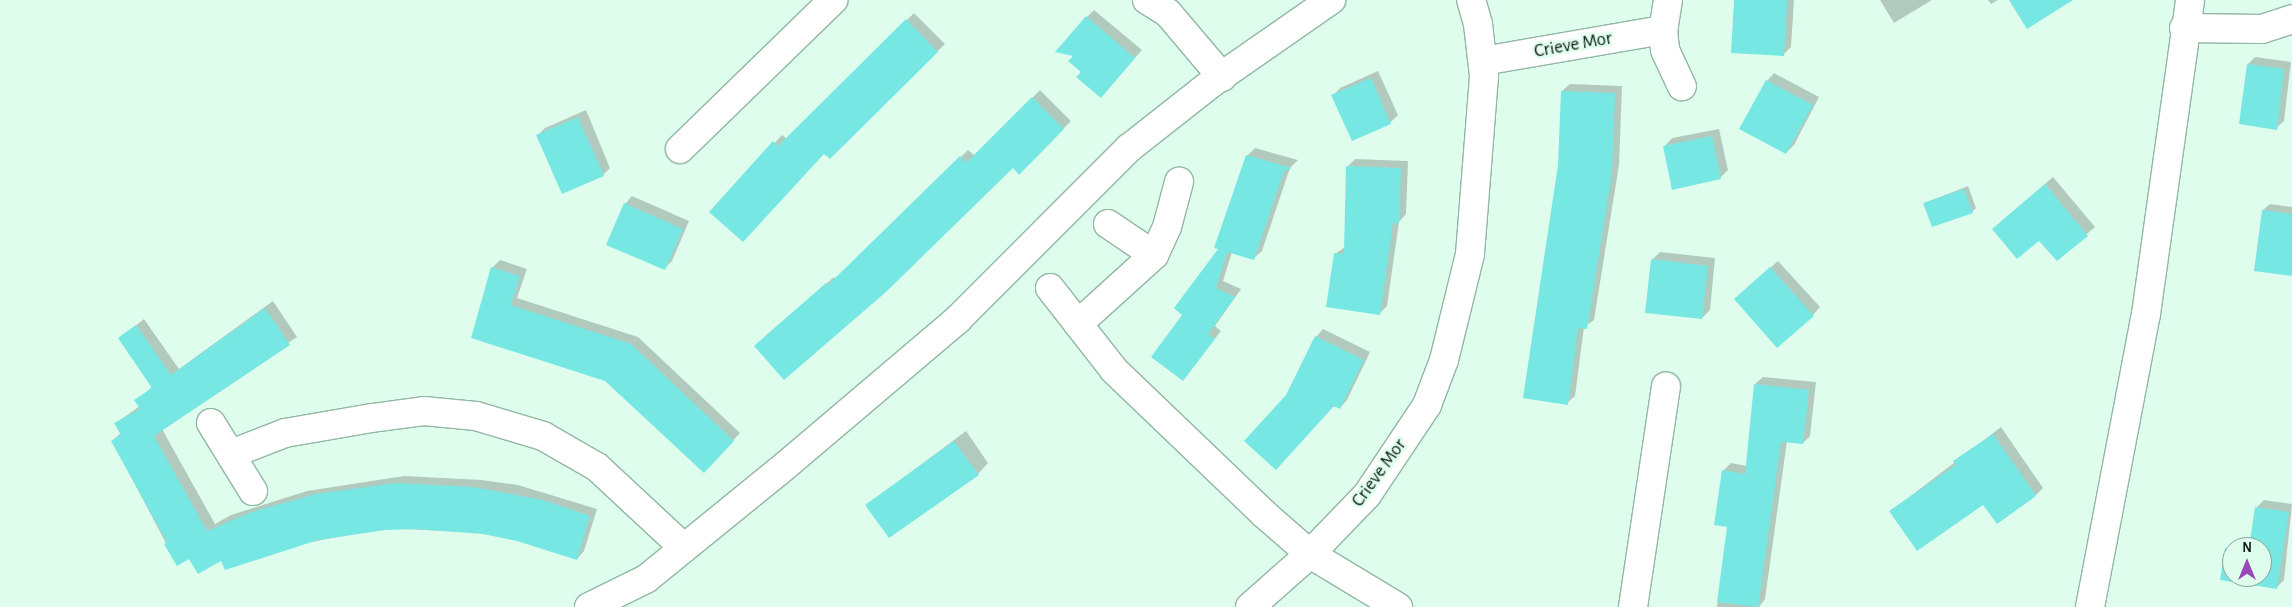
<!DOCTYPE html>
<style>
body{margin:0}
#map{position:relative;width:2292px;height:607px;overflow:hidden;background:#dffded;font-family:"Alegreya Sans",sans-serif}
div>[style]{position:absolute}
.shadow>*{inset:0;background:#0003}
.building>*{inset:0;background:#77e7e4}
.roads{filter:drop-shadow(1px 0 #92b7a4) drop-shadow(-1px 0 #92b7a4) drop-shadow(0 1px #92b7a4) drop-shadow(0 -1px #92b7a4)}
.street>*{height:28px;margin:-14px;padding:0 14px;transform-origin:14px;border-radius:14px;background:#fff}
span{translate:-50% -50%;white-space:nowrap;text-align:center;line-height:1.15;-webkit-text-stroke:5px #dffded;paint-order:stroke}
.street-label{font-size:19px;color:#101e17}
.north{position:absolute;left:2222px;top:537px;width:50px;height:50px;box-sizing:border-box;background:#dffded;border:1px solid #8ca497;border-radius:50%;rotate:0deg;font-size:14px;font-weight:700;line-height:20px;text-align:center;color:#101e17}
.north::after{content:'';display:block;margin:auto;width:18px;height:22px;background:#9a48b7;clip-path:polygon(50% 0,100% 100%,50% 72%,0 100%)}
</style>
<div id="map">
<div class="shadow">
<div style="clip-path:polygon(1735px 0,1794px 0,1791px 47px,1784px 54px)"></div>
<div style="clip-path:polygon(1880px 0,1932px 0,1894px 23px)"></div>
<div style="clip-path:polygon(1988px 0,1998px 0,1991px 4px)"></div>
<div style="clip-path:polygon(1094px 10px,1142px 50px,1108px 89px,1083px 72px,1087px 17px)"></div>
<div style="clip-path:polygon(914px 13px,945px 44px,830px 157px,825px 152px,711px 212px,782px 135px,787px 139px)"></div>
<div style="clip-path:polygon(2255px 57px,2291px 62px,2284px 121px,2276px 128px,2248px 64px)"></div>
<div style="clip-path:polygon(1378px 71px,1398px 115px,1390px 123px,1333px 96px,1340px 88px)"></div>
<div style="clip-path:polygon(1774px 73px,1819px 97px,1794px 145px,1786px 153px,1767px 81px)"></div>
<div style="clip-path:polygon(1570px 84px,1622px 86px,1619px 165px,1594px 320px,1584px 327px,1575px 396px,1567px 403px,1559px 165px,1562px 91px)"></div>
<div style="clip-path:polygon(1040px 90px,1071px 121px,1019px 173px,1013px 167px,763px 338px,834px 277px,836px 279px,968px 150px,975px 156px)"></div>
<div style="clip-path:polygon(586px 110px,610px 168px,603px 175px,538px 135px,545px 128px)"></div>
<div style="clip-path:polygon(1719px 129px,1728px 170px,1720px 178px,1665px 146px,1672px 138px)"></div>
<div style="clip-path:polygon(1255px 148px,1298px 160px,1290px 168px,1262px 251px,1254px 258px,1232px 252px,1223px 281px,1241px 289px,1215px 326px,1221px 331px,1183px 379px,1184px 314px,1220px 249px,1247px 156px)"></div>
<div style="clip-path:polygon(1355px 159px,1408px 161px,1406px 214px,1399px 222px,1387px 306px,1379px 314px,1335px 254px,1345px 247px,1347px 167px)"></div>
<div style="clip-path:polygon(2053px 177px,2095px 227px,2057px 260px,2039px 239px,1993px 229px)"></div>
<div style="clip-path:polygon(1968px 186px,1976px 208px,1972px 212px,1925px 203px)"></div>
<div style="clip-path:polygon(632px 196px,689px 221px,672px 261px,664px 269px,625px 204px)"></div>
<div style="clip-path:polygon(2270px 204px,2292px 207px,2292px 274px,2263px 210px)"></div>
<div style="clip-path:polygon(1660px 252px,1715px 258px,1710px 310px,1702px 318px,1652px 260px)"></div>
<div style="clip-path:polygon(500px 260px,527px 269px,517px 298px,638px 337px,740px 433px,711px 464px,606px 380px,473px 337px,492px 268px)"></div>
<div style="clip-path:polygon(1778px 261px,1820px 307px,1813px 315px,1743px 292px)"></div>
<div style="clip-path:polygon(273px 301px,297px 337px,162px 429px,215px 524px,231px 515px,307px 491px,404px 476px,482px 480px,518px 485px,597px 509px,584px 551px,577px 559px,518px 540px,483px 533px,385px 528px,222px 559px,190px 557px,177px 564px,112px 441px,121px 433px,116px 423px,140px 406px,136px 401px,152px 387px,120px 338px,144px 319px,179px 369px)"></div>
<div style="clip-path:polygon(1323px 329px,1370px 352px,1347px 400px,1340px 408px,1287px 396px,1316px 337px)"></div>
<div style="clip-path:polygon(1763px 377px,1816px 382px,1810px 436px,1803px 443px,1787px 441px,1765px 599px,1759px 607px,1717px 607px,1729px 526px,1723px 471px,1731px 463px,1747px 466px,1755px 384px)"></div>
<div style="clip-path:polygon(2001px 427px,2043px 488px,2036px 495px,1997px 522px,1984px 503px,1891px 511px)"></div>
<div style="clip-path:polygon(966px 431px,988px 463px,978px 474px,867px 505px)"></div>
<div style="clip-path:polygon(evenodd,2264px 500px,2292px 504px,2284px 580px,2277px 587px,2221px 579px,2226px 549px,2234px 541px,2251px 544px,2256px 508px,2264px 500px,2232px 547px,2262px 547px,2262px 577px,2232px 577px,2232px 547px)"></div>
</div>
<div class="building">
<div style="clip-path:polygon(1734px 0,1787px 0,1784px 56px,1731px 53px)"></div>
<div style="clip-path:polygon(2009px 0,2073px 0,2027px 29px)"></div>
<div style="clip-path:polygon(1086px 16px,1135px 58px,1101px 98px,1076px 77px,1081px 72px,1068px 61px,1073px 56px,1055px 52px)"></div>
<div style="clip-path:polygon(906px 19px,938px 52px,830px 159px,824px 154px,743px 242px,709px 212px,773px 141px,778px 146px)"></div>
<div style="clip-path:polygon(2247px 64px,2284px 69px,2277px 130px,2239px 124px)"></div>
<div style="clip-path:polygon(1371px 78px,1391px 124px,1352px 141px,1331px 95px)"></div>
<div style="clip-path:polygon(1766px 80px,1813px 105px,1786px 154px,1739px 129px)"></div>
<div style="clip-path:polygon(1561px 91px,1615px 93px,1612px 173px,1601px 242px,1587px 329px,1578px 328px,1568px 405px,1523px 398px,1558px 165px)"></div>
<div style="clip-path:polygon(1032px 97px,1064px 129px,1019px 175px,1013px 168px,886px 292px,784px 380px,754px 346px,826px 283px,828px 285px,960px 156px,966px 163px)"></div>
<div style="clip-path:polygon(578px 117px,604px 176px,562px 194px,536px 135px)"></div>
<div style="clip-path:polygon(1712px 136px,1721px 179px,1672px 190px,1663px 146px)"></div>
<div style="clip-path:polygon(1246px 155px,1292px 168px,1284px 171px,1254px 260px,1227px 252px,1216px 288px,1235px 297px,1208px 334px,1215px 339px,1183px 381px,1151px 357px,1182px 315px,1174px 308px,1218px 249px,1214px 248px)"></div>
<div style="clip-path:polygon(1346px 166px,1401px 168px,1399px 223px,1393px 223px,1380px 315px,1326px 307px,1334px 253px,1344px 254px)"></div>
<div style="clip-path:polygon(2045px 184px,2088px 236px,2057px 261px,2039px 241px,2017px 259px,1992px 229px)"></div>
<div style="clip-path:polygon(1964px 189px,1973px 213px,1932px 227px,1923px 203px)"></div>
<div style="clip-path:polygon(624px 203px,683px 229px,665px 270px,606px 245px)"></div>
<div style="clip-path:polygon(2262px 210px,2292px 214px,2292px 276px,2254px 271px)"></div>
<div style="clip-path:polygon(1651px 259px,1708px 266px,1702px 319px,1645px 313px)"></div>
<div style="clip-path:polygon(491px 267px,520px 276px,511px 305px,631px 344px,734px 441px,704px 473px,605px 381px,471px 338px)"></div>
<div style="clip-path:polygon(1770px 267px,1814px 316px,1777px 348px,1734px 299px)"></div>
<div style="clip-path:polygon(265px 308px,290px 345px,154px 436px,207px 531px,252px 512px,316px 494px,396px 483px,473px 487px,543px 500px,590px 516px,577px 560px,517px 541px,483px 534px,416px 529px,385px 530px,318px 540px,225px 570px,221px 561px,198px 574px,189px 559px,177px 566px,164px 544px,167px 542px,111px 441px,121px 435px,114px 423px,140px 409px,134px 400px,152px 388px,118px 338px,136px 325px,171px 375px)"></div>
<div style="clip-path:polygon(1315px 336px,1364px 360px,1340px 409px,1334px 406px,1276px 470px,1244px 441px,1286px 395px)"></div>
<div style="clip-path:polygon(1754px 384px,1809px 390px,1803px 444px,1781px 442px,1758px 607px,1717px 602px,1727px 527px,1714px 525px,1722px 470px,1745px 474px)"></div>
<div style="clip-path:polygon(1993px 434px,2036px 496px,1997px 524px,1983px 505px,1917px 551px,1889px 511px,1956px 465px,1953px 461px)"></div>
<div style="clip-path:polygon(954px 441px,979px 475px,889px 538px,865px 505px)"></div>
<div style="clip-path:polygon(2255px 507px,2289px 512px,2277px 589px,2220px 580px,2225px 548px,2232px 549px,2232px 577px,2262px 577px,2262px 547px,2249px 547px)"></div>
</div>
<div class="roads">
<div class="street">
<div style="left:1147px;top:0;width:25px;rotate:32deg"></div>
<div style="left:1168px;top:13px;width:84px;rotate:49.8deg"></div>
<div style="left:1668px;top:0;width:30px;rotate:99deg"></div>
<div style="left:1663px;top:30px;width:20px;rotate:84deg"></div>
<div style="left:1665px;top:50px;width:40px;rotate:65deg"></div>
<div style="left:2184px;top:28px;width:78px;rotate:0.7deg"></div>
<div style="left:2262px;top:29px;width:32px;rotate:-18deg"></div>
<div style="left:1483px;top:61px;width:183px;rotate:-9.8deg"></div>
<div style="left:680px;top:149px;width:214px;rotate:-44.2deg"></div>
<div style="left:1108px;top:224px;width:55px;rotate:34deg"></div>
<div style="left:1050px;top:288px;width:104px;rotate:52deg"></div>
<div style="left:1114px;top:370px;width:207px;rotate:43.8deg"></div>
<div style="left:1263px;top:513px;width:62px;rotate:41.1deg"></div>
<div style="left:1310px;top:554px;width:103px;rotate:31.1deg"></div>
<div style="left:1078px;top:324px;width:103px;rotate:-42.2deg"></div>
<div style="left:1154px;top:255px;width:31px;rotate:-65deg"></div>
<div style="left:1167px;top:227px;width:47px;rotate:-75.1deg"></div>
<div style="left:211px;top:423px;width:80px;rotate:58.3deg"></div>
<div style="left:231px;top:454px;width:58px;rotate:-21.3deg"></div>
<div style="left:285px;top:433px;width:88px;rotate:-9.8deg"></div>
<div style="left:372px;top:418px;width:52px;rotate:-7.7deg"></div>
<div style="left:424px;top:411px;width:52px;rotate:5.5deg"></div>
<div style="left:476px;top:416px;width:70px;rotate:16.6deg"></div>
<div style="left:543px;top:436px;width:62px;rotate:29.9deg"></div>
<div style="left:597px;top:467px;width:117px;rotate:42.9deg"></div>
<div style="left:589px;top:607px;width:64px;rotate:-26.2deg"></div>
<div style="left:646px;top:579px;width:171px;rotate:-39.1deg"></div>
<div style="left:779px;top:471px;width:235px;rotate:-40.3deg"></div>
<div style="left:958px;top:319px;width:242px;rotate:-45deg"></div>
<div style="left:1129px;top:148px;width:107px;rotate:-38.2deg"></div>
<div style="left:1213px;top:82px;width:144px;rotate:-34.8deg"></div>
<div style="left:1250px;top:607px;width:80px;rotate:-41.5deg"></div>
<div style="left:1310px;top:554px;width:82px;rotate:-46deg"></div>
<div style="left:1367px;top:495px;width:108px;rotate:-56.3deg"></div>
<div style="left:1427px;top:405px;width:48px;rotate:-69.3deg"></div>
<div style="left:1444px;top:360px;width:109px;rotate:-76.2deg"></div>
<div style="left:1470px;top:254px;width:179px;rotate:-85.5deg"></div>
<div style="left:1484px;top:76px;width:52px;rotate:-96.6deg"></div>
<div style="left:1478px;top:24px;width:25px;rotate:-106deg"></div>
<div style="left:1633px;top:607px;width:223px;rotate:-81.5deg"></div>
<div style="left:2090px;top:607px;width:298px;rotate:-79.2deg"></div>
<div style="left:2146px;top:314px;width:317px;rotate:-82deg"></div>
</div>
</div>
<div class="street-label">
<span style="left:1573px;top:45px;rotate:-10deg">Crieve Mor</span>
<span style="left:1379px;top:473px;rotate:-54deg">Crieve Mor</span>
</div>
<div class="north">N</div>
</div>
